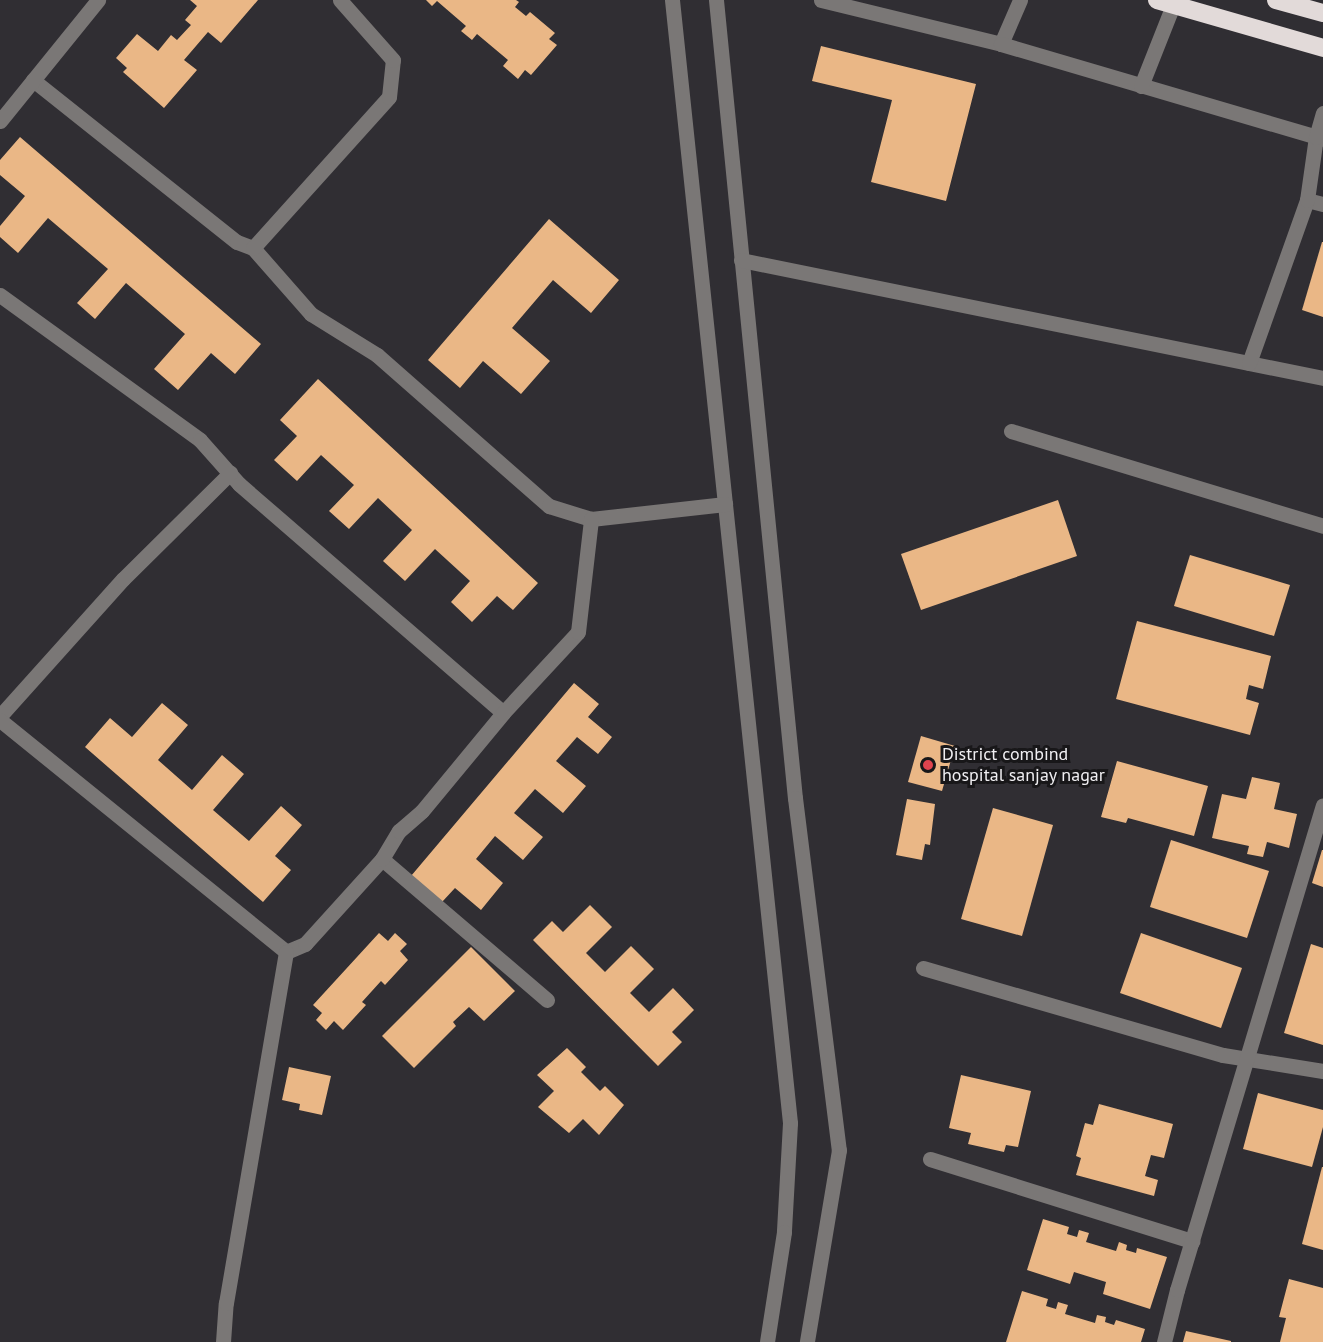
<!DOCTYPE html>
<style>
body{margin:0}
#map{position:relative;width:1323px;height:1342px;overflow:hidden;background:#302e33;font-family:"PT Sans",sans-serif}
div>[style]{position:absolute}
.building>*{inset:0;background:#eab786}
.minor>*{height:15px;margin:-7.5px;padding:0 7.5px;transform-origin:7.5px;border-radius:7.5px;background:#7a7776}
.highway>*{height:18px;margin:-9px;padding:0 9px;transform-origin:9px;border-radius:9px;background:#e2dad9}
.dots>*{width:16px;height:16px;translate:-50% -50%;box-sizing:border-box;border:3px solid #181719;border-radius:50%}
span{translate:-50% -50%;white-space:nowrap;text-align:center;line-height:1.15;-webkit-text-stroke:6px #181719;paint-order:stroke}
.poi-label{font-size:18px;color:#f0eff2}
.left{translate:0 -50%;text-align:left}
</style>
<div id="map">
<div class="building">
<div style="clip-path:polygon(190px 0,258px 0,221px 43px,208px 32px,184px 60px,197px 70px,164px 108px,123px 72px,127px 68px,116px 58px,137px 34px,158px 51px,171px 35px,177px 40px,191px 25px,185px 20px,197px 6px)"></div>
<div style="clip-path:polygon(426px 0,516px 0,519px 2px,515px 7px,526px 16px,530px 12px,555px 33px,549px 39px,557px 45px,531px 75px,525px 70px,518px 79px,503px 66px,508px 60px,477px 34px,472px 40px,461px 31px,466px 26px,437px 1px,432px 6px)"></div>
<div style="clip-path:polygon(821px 46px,976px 84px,946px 201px,871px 182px,892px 100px,812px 81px)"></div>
<div style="clip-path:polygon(20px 137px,261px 344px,235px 374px,211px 353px,178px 390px,154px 369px,185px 334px,126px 283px,95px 319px,77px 303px,108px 269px,48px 218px,18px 253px,0 237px,0 226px,25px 196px,0 175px,0 160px)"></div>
<div style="clip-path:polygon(549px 219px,619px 280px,591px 313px,553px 280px,512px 328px,550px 361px,521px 394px,483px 361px,460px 388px,428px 360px)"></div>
<div style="clip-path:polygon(1322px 242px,1323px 242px,1323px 317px,1302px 310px)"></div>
<div style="clip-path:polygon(318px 379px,538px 583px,513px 610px,497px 596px,472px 622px,451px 602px,470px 581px,435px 549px,405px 581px,383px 561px,412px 530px,378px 498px,349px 529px,329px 511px,354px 485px,321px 455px,297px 481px,274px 460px,297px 436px,280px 420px)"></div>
<div style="clip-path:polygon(1058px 500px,1077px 556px,921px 610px,901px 554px)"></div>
<div style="clip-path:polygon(1190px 555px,1290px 585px,1274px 636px,1174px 606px)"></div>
<div style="clip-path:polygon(1137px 621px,1271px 656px,1263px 689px,1249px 685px,1246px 699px,1259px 703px,1250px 735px,1116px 699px)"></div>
<div style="clip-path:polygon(574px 683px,599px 704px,588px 717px,612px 737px,598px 754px,577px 737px,556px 761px,586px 786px,563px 813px,535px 789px,514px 813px,543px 837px,523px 860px,495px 836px,476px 859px,503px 883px,481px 910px,455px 888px,442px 902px,411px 876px)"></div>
<div style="clip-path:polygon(162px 703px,188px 725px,158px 760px,192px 790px,222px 755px,244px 774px,213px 810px,249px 841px,281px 806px,302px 825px,275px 856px,291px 870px,263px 902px,85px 747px,110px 718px,132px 737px)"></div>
<div style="clip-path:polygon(921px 736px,955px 746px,942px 791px,908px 782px)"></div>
<div style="clip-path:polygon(1117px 761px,1208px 786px,1194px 836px,1128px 818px,1126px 823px,1101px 817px)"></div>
<div style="clip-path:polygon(1252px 777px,1280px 783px,1274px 809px,1297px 814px,1289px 848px,1267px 842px,1263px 857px,1247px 854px,1249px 846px,1212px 838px,1222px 794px,1246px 799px)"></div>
<div style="clip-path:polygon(907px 799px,935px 804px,930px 845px,925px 844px,922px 860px,896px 855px)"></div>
<div style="clip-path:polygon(993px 808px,1053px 825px,1022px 936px,961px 919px)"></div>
<div style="clip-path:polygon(1171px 840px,1269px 871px,1247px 938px,1150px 907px)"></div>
<div style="clip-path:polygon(1322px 850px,1323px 850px,1323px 887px,1312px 883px)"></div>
<div style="clip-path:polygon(590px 905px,612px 927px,586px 953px,605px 972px,631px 946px,654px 969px,630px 993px,649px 1012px,673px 988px,694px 1010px,672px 1032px,682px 1042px,658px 1066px,533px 940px,552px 921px,563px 932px)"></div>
<div style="clip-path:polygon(379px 933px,388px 941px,395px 933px,407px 944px,400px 951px,408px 960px,385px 985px,381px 981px,362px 1002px,366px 1005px,343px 1030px,334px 1021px,326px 1030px,316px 1020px,322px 1013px,313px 1005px)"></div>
<div style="clip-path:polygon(1141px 933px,1242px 968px,1221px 1028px,1120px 993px)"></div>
<div style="clip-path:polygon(1311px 944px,1323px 948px,1323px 1045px,1284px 1033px)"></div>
<div style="clip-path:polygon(471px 947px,515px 991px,484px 1021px,469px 1007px,453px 1022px,456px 1026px,414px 1068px,382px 1036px)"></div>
<div style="clip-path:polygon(567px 1048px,586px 1067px,581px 1072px,600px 1091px,605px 1086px,624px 1105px,599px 1135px,583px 1119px,569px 1133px,538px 1107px,554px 1091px,537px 1075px)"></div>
<div style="clip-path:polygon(289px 1067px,331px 1076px,322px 1115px,299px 1110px,300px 1104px,282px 1100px)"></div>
<div style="clip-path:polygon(961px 1075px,1031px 1091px,1018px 1147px,1006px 1145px,1004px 1152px,968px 1144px,971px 1133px,949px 1128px)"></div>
<div style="clip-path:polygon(1258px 1093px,1323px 1110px,1323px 1127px,1312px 1167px,1243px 1149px)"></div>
<div style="clip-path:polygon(1099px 1104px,1173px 1124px,1164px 1158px,1151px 1155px,1145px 1176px,1158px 1180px,1154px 1196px,1076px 1175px,1081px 1158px,1076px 1156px,1085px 1123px,1093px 1125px)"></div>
<div style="clip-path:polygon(1322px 1167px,1323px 1167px,1323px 1250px,1302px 1244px)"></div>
<div style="clip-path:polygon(1043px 1219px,1069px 1227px,1067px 1234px,1077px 1237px,1079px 1230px,1089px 1233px,1086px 1242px,1116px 1251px,1119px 1242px,1127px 1245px,1126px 1250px,1136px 1253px,1137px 1248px,1167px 1257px,1150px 1309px,1103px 1294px,1106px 1282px,1074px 1272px,1070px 1284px,1027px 1270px)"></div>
<div style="clip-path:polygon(1289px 1279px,1323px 1288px,1323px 1342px,1280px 1342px,1286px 1318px,1279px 1317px)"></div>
<div style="clip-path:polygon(1022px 1291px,1048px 1299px,1046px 1306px,1056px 1309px,1058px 1302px,1068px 1305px,1065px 1314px,1095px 1323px,1097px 1315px,1106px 1317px,1105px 1322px,1114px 1325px,1116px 1320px,1145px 1329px,1141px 1342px,1006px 1342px)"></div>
<div style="clip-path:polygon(1186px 1331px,1231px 1341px,1231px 1342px,1183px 1342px)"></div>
</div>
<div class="minor">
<div style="left:672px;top:0;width:1129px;rotate:84deg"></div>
<div style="left:790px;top:1123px;width:109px;rotate:93.2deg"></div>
<div style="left:784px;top:1232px;width:111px;rotate:98.8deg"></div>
<div style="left:716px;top:0;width:802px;rotate:84.35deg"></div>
<div style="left:795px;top:798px;width:355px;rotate:82.9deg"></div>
<div style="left:839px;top:1150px;width:195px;rotate:99.5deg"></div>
<div style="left:821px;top:0;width:185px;rotate:13.7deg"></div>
<div style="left:1020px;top:0;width:48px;rotate:113.4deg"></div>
<div style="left:1001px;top:44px;width:336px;rotate:16.4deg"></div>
<div style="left:33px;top:80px;width:260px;rotate:38.5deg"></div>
<div style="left:237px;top:242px;width:17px;rotate:21deg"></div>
<div style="left:253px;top:248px;width:88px;rotate:48.7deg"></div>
<div style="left:311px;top:314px;width:78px;rotate:31.8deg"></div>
<div style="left:377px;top:355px;width:229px;rotate:41.3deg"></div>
<div style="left:549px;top:506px;width:44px;rotate:17.2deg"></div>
<div style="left:591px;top:519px;width:135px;rotate:-6.4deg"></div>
<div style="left:1141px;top:86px;width:87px;rotate:-68.4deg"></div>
<div style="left:0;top:121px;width:156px;rotate:-51deg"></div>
<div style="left:1307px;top:200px;width:16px;rotate:14deg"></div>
<div style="left:253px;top:248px;width:203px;rotate:-48deg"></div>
<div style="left:389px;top:97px;width:37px;rotate:-84deg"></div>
<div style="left:393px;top:60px;width:80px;rotate:-131.5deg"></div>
<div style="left:741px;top:260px;width:594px;rotate:11.46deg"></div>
<div style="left:0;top:295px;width:247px;rotate:35.9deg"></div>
<div style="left:200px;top:440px;width:59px;rotate:48.4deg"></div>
<div style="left:239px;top:484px;width:349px;rotate:40.9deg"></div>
<div style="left:1249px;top:363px;width:173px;rotate:-70.4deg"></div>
<div style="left:1307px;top:200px;width:64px;rotate:-81.9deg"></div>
<div style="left:1316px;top:137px;width:25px;rotate:-74deg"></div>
<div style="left:1011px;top:431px;width:326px;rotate:16.9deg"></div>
<div style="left:0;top:716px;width:184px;rotate:-48.1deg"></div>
<div style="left:123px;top:579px;width:151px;rotate:-44.7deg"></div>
<div style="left:0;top:720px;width:368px;rotate:39deg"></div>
<div style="left:382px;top:859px;width:217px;rotate:40.5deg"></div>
<div style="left:286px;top:952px;width:21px;rotate:-23deg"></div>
<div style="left:305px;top:944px;width:115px;rotate:-47.8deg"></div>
<div style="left:382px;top:859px;width:33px;rotate:-59deg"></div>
<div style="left:399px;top:831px;width:30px;rotate:-41deg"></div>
<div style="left:422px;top:811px;width:127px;rotate:-50.4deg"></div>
<div style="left:503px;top:713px;width:110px;rotate:-47.2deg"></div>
<div style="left:578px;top:632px;width:114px;rotate:-83.4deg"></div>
<div style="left:923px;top:968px;width:312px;rotate:16.2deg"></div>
<div style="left:1223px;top:1055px;width:101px;rotate:9.1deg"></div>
<div style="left:930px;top:1159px;width:275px;rotate:17.4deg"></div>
<div style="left:223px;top:1342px;width:39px;rotate:-86deg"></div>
<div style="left:226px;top:1303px;width:356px;rotate:-80.3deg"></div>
<div style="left:1164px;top:1342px;width:54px;rotate:-76deg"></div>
<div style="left:1177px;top:1290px;width:506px;rotate:-73.25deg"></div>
</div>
<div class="highway">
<div style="left:1157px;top:0;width:173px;rotate:16.1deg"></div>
<div style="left:1276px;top:0;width:49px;rotate:15.5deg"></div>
</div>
<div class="dots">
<div style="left:928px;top:765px;background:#e0444e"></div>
</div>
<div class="poi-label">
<span class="left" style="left:942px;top:765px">District combind<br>hospital sanjay nagar</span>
</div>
</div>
